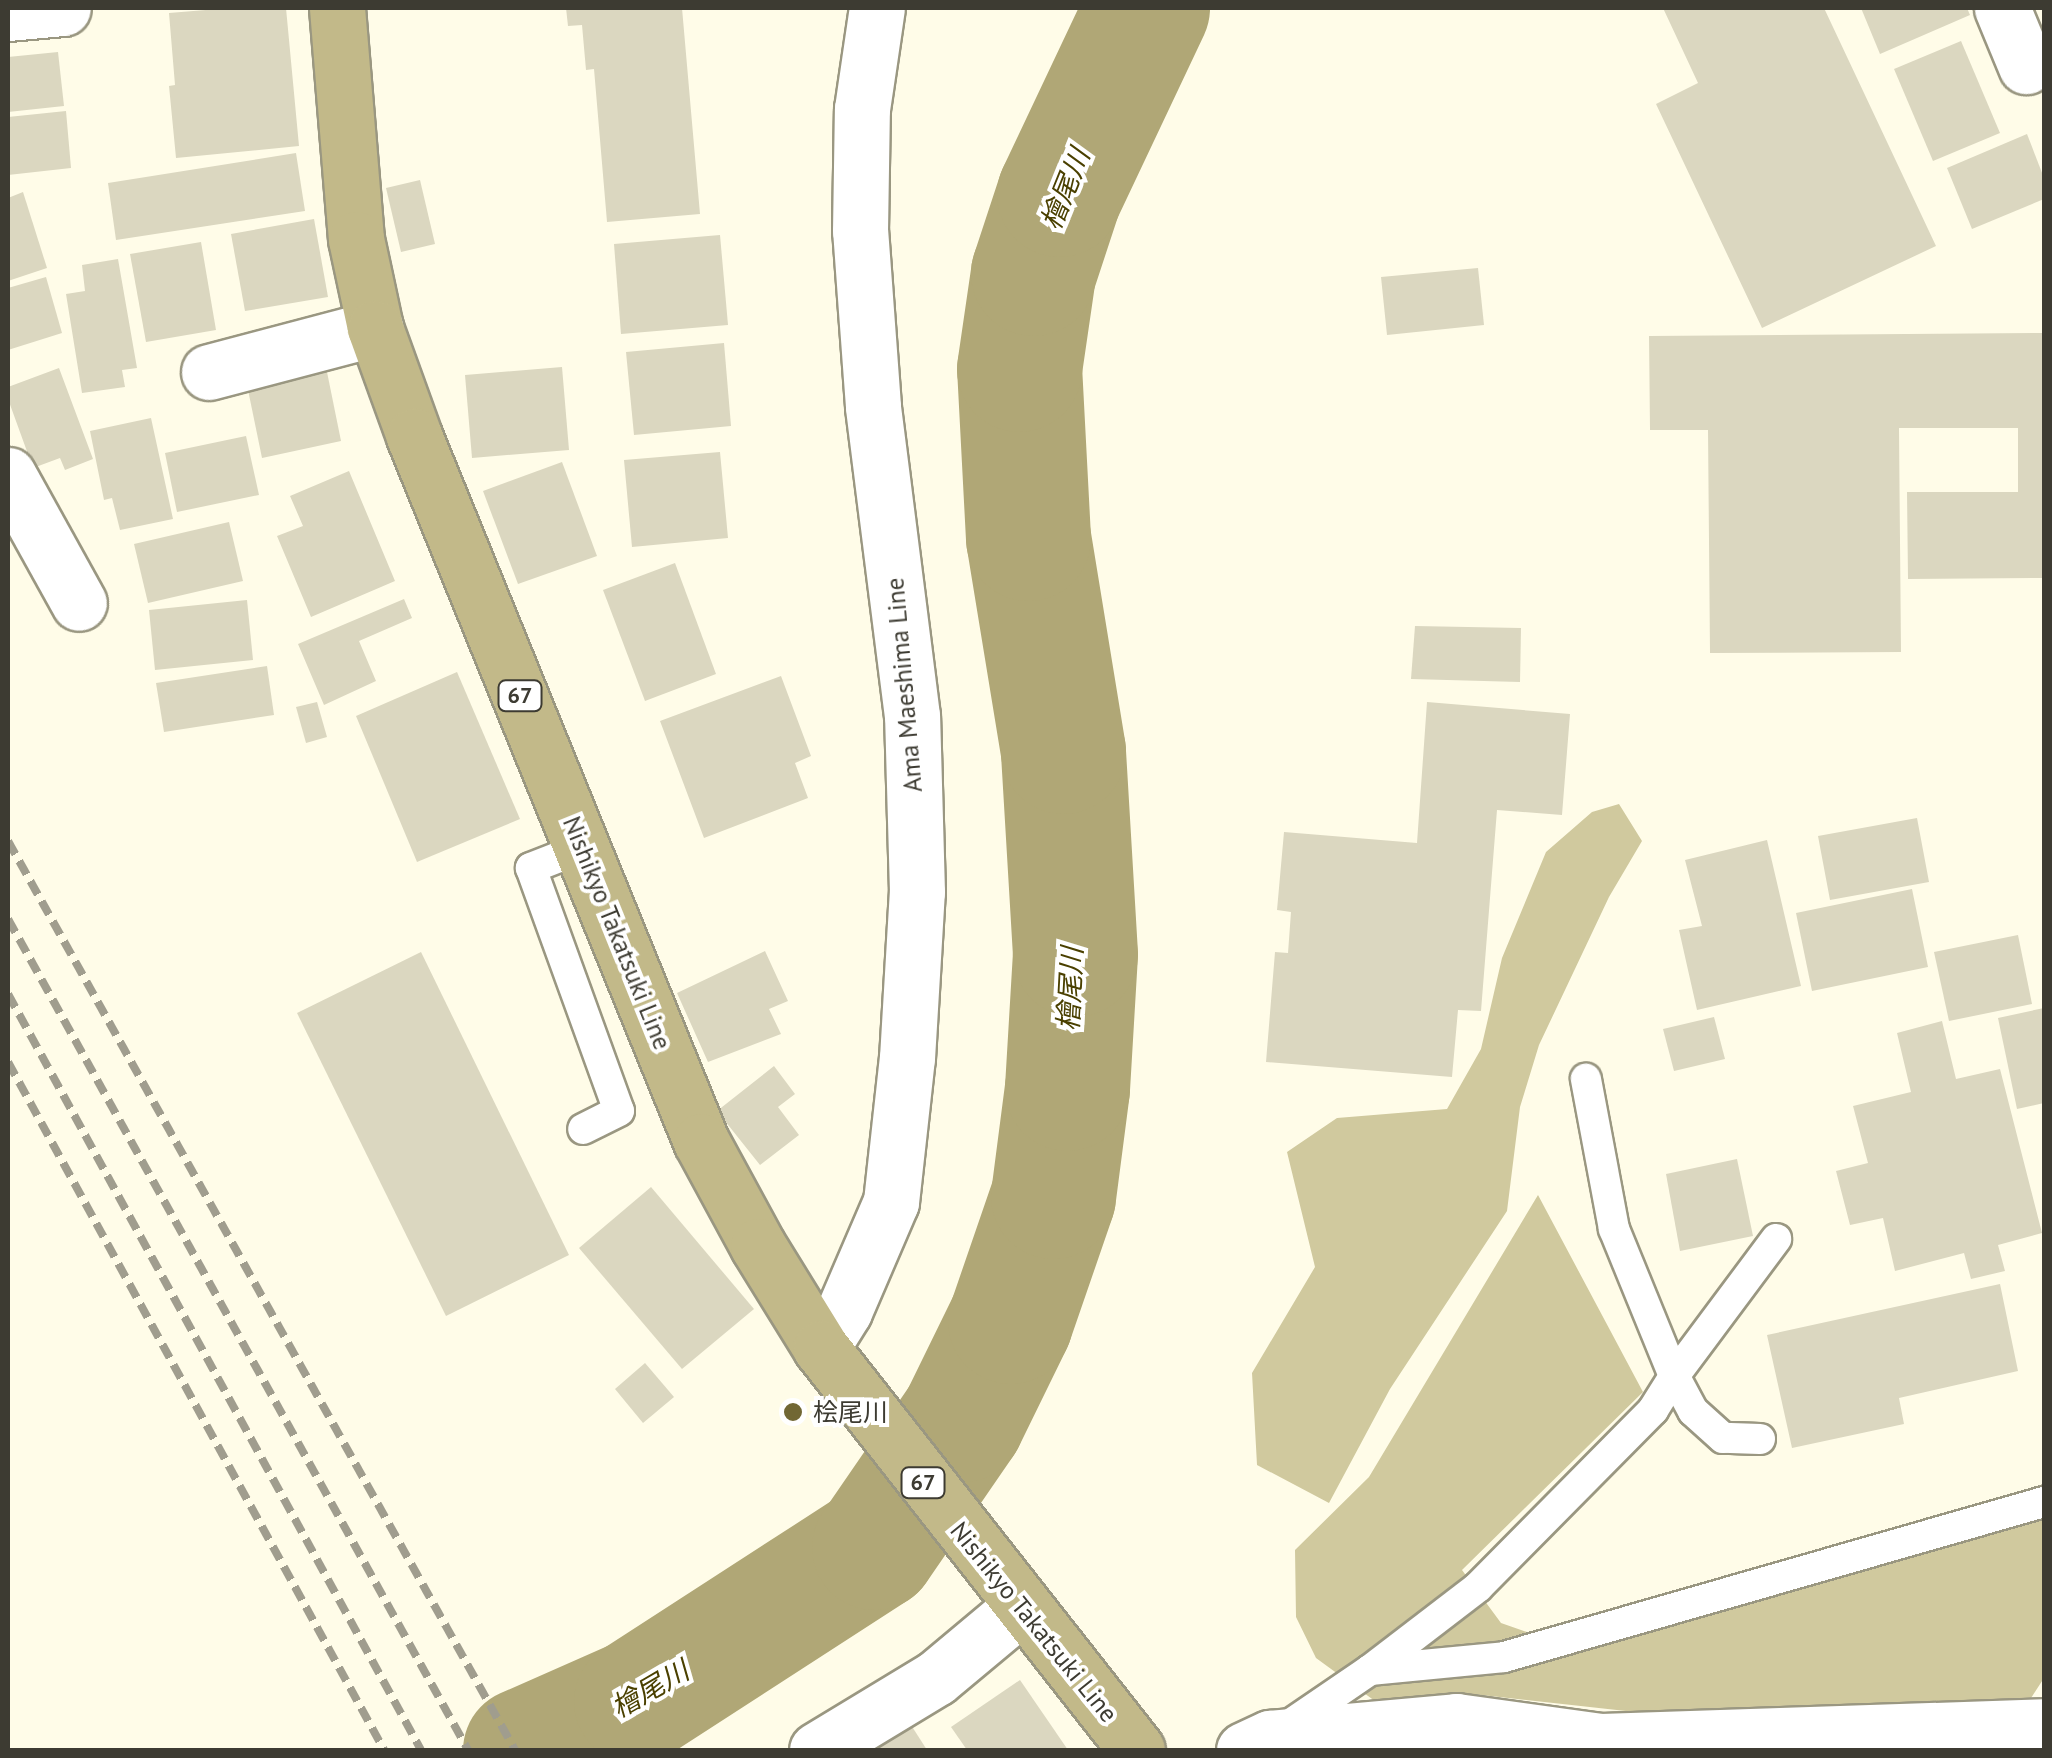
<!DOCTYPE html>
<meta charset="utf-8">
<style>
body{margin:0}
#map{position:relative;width:2052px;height:1758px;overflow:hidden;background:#fffce8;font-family:"PT Sans","Noto Sans JP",sans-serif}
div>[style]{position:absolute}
.green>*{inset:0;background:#d0c99e}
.river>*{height:125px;margin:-62.5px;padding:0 62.5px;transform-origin:62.5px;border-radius:62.5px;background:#b0a776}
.building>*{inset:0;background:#dbd7c0}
.roads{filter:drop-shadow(2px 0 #9a9781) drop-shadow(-2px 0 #9a9781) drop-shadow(0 2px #9a9781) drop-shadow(0 -2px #9a9781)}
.lane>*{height:30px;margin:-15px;padding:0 15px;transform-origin:15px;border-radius:15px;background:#fff}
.street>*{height:55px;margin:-27.5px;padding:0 27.5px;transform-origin:27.5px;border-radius:27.5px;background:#fff}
.secondary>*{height:55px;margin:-27.5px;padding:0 27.5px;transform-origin:27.5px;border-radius:27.5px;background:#fff}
.primary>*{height:55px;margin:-27.5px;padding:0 27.5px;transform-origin:27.5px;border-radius:27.5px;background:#c2b989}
.rail>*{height:8px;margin-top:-4px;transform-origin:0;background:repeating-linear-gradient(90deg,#a09d8e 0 15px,transparent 0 23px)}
.dots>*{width:28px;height:28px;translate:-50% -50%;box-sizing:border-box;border:5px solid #fff;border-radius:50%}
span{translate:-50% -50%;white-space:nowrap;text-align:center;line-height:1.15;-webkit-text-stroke:8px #fff;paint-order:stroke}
.shield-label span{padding:2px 8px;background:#fff;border:2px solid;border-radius:8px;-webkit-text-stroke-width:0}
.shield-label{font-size:22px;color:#3d3b32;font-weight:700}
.street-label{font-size:25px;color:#3d3b32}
.poi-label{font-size:25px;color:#3d3b32}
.left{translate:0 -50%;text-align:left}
.water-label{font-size:28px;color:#4a4000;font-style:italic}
.frame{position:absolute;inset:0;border:10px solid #3d3b32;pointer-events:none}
</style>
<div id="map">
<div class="green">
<div style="clip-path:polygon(1619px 804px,1642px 841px,1609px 897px,1539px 1045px,1520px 1107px,1507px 1211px,1390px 1389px,1329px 1503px,1257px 1465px,1252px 1373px,1315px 1267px,1287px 1152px,1337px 1118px,1447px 1109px,1481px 1049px,1502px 958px,1546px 852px,1592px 812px)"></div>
<div style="clip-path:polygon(1538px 1195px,1643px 1392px,1462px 1570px,1501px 1623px,1579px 1650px,2044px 1516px,2044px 1678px,2031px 1698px,1653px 1714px,1473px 1694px,1379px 1704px,1316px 1658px,1296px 1617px,1295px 1550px,1369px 1477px)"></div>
</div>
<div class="river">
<div style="left:525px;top:1750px;width:121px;rotate:-23.8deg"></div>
<div style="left:636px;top:1701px;width:283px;rotate:-32.9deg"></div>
<div style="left:874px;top:1547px;width:155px;rotate:-55.5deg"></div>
<div style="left:962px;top:1419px;width:109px;rotate:-63.9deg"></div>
<div style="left:1010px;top:1321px;width:132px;rotate:-71deg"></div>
<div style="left:1053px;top:1196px;width:109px;rotate:-82.6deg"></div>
<div style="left:1067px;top:1088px;width:134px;rotate:-86.6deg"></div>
<div style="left:1075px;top:954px;width:203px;rotate:-93.4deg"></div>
<div style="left:1063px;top:751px;width:216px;rotate:-99.3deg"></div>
<div style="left:1028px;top:538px;width:169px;rotate:-93deg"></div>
<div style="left:1019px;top:369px;width:97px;rotate:-81.7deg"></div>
<div style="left:1033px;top:273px;width:83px;rotate:-71.8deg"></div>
<div style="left:1059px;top:194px;width:206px;rotate:-64.7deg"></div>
</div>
<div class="building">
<div style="clip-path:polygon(230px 8px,286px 8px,299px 146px,176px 158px,169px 86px,175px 85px,169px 13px)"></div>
<div style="clip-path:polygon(566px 8px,682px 8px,700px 214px,607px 222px,594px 69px,586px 70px,582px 25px,568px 26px)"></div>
<div style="clip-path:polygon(1663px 8px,1824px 8px,1936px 246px,1762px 328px,1656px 104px,1698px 83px)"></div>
<div style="clip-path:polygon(1861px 8px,1967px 8px,1970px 15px,1880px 54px)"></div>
<div style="clip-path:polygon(1961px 41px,2000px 133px,1933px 161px,1894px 69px)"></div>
<div style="clip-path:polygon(58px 52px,64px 106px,8px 112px,8px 57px)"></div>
<div style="clip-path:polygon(66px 111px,71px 168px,8px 175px,8px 117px)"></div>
<div style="clip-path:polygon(2027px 134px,2044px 178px,2044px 199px,1972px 229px,1947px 168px)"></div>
<div style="clip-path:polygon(296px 153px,305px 211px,116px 240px,108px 183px)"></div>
<div style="clip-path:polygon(420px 180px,435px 244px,401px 252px,386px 188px)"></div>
<div style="clip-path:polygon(23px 192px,47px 268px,8px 281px,8px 198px)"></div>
<div style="clip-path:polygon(314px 219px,328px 297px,245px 311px,231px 234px)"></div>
<div style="clip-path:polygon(720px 235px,728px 325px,621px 334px,614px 244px)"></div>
<div style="clip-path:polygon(201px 242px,216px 330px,146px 342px,130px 254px)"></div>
<div style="clip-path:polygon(118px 259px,137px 368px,122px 370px,125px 387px,82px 393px,66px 294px,85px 291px,82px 265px)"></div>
<div style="clip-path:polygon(1478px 268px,1484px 325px,1387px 335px,1381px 277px)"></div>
<div style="clip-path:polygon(46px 277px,62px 333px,8px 350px,8px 288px)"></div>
<div style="clip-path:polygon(2044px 333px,2044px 578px,1908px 579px,1907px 492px,2018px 492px,2018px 428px,1899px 428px,1901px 652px,1710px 653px,1708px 430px,1650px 430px,1649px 336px)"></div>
<div style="clip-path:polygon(724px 343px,731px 426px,634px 435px,626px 352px)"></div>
<div style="clip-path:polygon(326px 367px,341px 441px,262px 458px,247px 385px)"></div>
<div style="clip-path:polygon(562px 367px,569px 450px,472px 458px,465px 375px)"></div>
<div style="clip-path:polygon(59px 368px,93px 459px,65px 470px,60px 458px,33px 468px,8px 399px,8px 387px)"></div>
<div style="clip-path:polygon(151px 418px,173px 519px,120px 530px,112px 498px,104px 500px,90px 431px)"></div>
<div style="clip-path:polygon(246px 436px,259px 495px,177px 512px,165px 453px)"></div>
<div style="clip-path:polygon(720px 452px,728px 538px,632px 547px,624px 460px)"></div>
<div style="clip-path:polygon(562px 462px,597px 556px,518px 584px,483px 491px)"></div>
<div style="clip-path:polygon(349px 471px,395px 581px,311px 617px,277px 536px,303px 526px,290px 496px)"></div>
<div style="clip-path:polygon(229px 522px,243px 581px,148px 603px,134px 544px)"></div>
<div style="clip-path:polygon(675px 563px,716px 674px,645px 701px,603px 590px)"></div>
<div style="clip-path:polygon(404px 599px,412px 618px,359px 641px,376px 681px,324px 705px,298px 644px)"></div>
<div style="clip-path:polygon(247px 600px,253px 660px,155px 670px,149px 610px)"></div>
<div style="clip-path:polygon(1415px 626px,1521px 628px,1520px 682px,1411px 679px)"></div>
<div style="clip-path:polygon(267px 666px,274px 715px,164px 732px,156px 683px)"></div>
<div style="clip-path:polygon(457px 672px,520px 819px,417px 862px,356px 716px)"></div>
<div style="clip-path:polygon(781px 676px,811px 756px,795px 763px,808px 798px,704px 838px,660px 721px)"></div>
<div style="clip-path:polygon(317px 702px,327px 737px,306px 743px,296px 707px)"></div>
<div style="clip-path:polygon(1427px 702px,1570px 714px,1562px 815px,1497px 810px,1481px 1011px,1458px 1010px,1452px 1077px,1266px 1062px,1275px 952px,1288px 953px,1291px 912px,1277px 910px,1284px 832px,1417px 843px)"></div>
<div style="clip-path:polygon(1917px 818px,1929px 882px,1830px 900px,1818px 836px)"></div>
<div style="clip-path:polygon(1767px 840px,1801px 986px,1697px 1010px,1679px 930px,1702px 926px,1685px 860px)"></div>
<div style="clip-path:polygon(1912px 889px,1928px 967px,1812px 991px,1796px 913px)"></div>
<div style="clip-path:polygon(2018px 935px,2032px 1004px,1949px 1021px,1934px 952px)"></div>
<div style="clip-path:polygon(765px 951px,788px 1001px,769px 1009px,781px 1034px,708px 1062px,677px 993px)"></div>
<div style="clip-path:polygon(421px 952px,569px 1255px,446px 1316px,297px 1013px)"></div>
<div style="clip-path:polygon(2044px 1008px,2044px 1103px,2017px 1109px,1998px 1018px)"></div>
<div style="clip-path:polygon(1714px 1017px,1725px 1059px,1674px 1071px,1663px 1029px)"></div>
<div style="clip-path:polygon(1942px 1021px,1956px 1079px,2000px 1069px,2042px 1233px,1998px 1245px,2005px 1271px,1971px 1279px,1964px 1253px,1895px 1271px,1883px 1218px,1850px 1225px,1836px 1171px,1868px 1163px,1853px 1106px,1911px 1092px,1897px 1033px)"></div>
<div style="clip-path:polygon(774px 1066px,795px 1094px,778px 1107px,799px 1135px,760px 1165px,717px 1111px)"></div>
<div style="clip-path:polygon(1737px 1159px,1753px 1236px,1680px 1251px,1666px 1174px)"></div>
<div style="clip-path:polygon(651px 1187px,754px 1309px,682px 1369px,579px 1248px)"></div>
<div style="clip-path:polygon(2000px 1284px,2018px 1371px,1899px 1398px,1904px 1424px,1792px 1448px,1767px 1335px)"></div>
<div style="clip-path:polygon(645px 1363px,674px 1397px,643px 1423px,615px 1389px)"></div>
<div style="clip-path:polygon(1020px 1680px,1068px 1750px,967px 1750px,951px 1727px)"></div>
<div style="clip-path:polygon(911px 1725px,927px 1750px,871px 1750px)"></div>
</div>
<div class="roads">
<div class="lane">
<div style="left:582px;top:848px;width:55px;rotate:158.6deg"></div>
<div style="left:531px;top:868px;width:258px;rotate:70.1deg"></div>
<div style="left:619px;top:1111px;width:40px;rotate:153.4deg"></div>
<div style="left:1760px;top:1439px;width:37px;rotate:-178deg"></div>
<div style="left:1723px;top:1438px;width:40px;rotate:-138deg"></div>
<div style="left:1693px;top:1411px;width:40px;rotate:-118deg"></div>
<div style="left:1674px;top:1376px;width:171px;rotate:-53.3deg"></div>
<div style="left:1370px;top:1670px;width:135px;rotate:-5.5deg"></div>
<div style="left:1504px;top:1657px;width:562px;rotate:-16.02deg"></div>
<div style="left:1285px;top:1728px;width:103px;rotate:-34.3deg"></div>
<div style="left:1370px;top:1670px;width:136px;rotate:-37.5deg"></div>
<div style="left:1478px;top:1587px;width:249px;rotate:-45.3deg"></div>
<div style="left:1653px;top:1410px;width:40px;rotate:-58deg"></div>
<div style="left:1674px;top:1376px;width:159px;rotate:-112.2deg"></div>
<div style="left:1614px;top:1229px;width:153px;rotate:-100.6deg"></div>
</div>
<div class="street">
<div style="left:2002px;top:8px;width:63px;rotate:67.5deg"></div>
<div style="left:8px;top:13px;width:55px;rotate:-5.2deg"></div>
<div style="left:209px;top:372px;width:172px;rotate:-14.8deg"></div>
<div style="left:8px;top:475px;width:146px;rotate:61deg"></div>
<div style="left:1244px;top:1750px;width:29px;rotate:-25deg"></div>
<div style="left:1270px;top:1738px;width:187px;rotate:-5.2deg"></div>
<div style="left:1456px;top:1721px;width:146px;rotate:7.9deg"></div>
<div style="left:1601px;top:1741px;width:443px;rotate:-1.9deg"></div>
</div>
<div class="secondary">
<div style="left:821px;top:1348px;width:44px;rotate:-58.1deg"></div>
<div style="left:844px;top:1311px;width:119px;rotate:-66.7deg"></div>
<div style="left:891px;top:1202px;width:145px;rotate:-83.7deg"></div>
<div style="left:907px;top:1058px;width:166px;rotate:-86.6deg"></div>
<div style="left:917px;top:892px;width:176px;rotate:-91.6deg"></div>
<div style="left:912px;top:716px;width:312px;rotate:-97.2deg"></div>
<div style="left:873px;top:406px;width:175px;rotate:-94.2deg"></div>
<div style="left:860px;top:231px;width:122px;rotate:-89.1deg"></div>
<div style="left:862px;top:109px;width:102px;rotate:-81.6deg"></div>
<div style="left:817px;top:1750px;width:139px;rotate:-31.2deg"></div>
<div style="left:936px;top:1678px;width:111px;rotate:-39.9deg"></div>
</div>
<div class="primary">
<div style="left:337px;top:8px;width:232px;rotate:85.3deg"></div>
<div style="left:356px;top:239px;width:91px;rotate:77.9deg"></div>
<div style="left:375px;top:328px;width:115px;rotate:70.1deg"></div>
<div style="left:414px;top:436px;width:761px;rotate:67.85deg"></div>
<div style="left:701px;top:1141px;width:119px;rotate:61.5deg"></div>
<div style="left:758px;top:1246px;width:120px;rotate:58.3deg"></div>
<div style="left:821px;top:1348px;width:511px;rotate:51.83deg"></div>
</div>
</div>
<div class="rail">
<div style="left:8px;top:841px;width:1041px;rotate:60.85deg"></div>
<div style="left:8px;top:919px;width:950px;rotate:61.03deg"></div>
<div style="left:8px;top:994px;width:861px;rotate:61.35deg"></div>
<div style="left:8px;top:1062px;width:784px;rotate:61.34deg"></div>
</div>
<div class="dots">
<div style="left:793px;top:1412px;background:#716734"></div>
</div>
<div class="shield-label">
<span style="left:520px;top:696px">67</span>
<span style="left:923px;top:1483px">67</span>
</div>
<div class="street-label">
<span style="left:904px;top:685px;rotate:-95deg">Ama Maeshima Line</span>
<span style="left:617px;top:933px;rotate:68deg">Nishikyo Takatsuki Line</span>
<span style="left:1034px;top:1622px;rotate:51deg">Nishikyo Takatsuki Line</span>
</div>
<div class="poi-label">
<span class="left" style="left:813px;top:1412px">桧尾川</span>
</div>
<div class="water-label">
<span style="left:1065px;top:189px;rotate:-68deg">檜尾川</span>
<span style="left:1070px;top:989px;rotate:-87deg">檜尾川</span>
<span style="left:650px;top:1689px;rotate:-30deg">檜尾川</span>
</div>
<div class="frame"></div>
</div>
